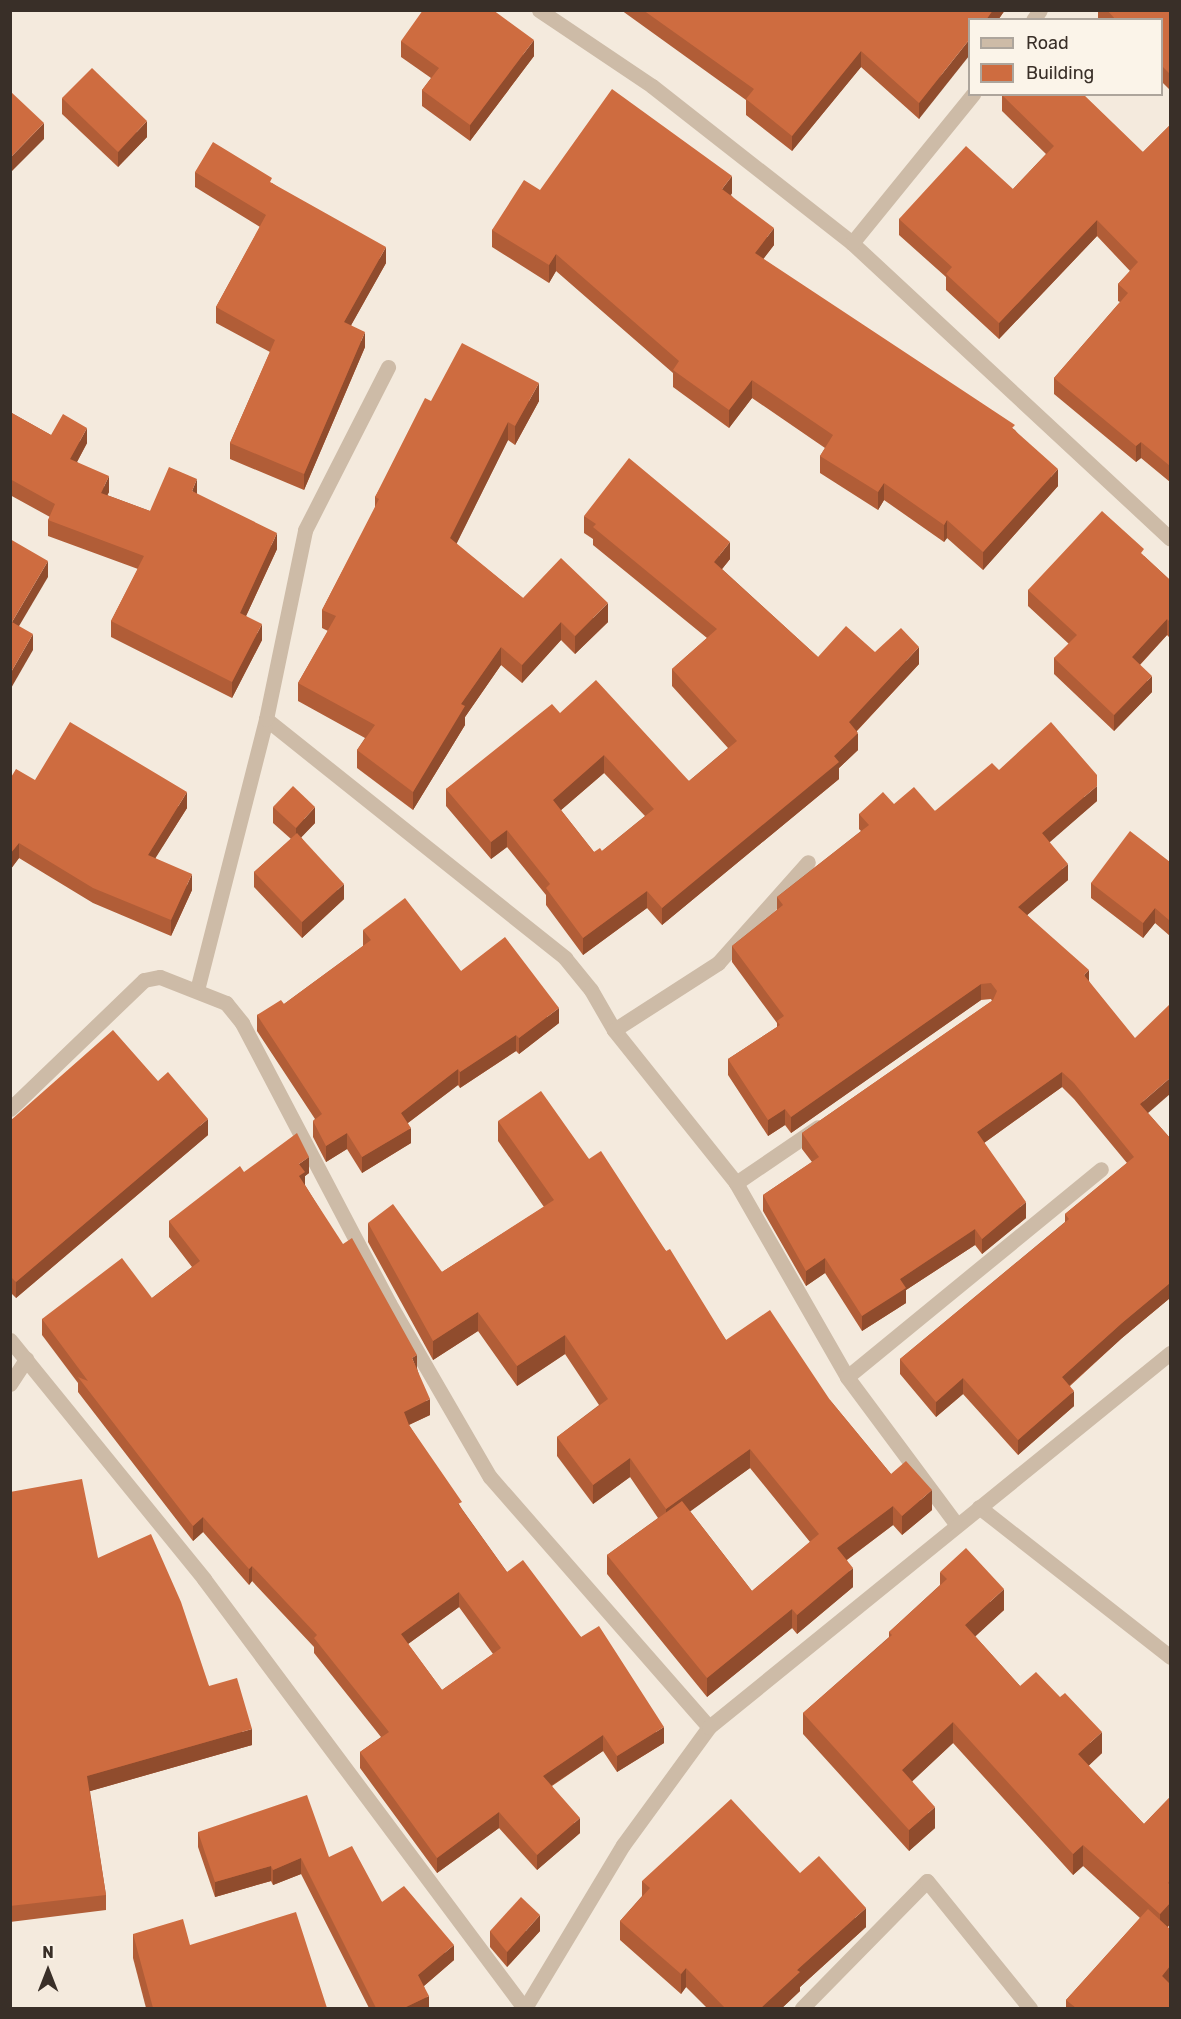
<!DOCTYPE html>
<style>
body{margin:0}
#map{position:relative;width:1181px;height:2019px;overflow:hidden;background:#f4eadd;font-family:Rubik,sans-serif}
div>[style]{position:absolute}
.street>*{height:15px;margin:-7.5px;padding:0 7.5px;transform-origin:7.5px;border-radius:7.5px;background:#cdbba7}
.wall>*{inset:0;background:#b15d37}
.shaded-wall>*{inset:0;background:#904c2d}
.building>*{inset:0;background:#ce6c40}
span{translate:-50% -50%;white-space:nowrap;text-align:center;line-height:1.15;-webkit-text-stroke:5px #fbf4e9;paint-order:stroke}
.frame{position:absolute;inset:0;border:12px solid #392f28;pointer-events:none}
.legend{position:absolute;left:968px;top:18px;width:195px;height:78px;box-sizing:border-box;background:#fbf4e9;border:2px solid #ada59c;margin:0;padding:8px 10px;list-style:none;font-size:18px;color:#392f28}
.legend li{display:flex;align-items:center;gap:12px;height:30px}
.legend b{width:30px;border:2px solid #ada59c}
.north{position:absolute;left:18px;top:1941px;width:60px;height:60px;-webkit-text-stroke:4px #fbf4e9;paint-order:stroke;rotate:0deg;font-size:16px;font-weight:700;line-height:24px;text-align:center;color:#392f28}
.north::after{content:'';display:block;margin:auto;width:21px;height:27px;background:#392f28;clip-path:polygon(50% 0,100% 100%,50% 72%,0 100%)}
</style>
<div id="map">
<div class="street">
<div style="left:539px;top:10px;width:136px;rotate:33.9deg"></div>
<div style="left:652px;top:86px;width:254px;rotate:38.1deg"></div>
<div style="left:852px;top:243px;width:434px;rotate:42.9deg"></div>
<div style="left:1033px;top:20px;width:12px;rotate:-55deg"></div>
<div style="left:852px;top:243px;width:192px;rotate:-50.9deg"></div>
<div style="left:266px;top:719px;width:383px;rotate:38.6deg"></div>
<div style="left:565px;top:958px;width:41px;rotate:50.9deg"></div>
<div style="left:591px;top:990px;width:46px;rotate:60.1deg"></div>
<div style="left:614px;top:1030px;width:196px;rotate:51.4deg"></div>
<div style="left:736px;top:1183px;width:224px;rotate:60.2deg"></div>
<div style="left:847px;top:1377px;width:184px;rotate:53.4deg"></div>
<div style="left:197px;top:990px;width:280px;rotate:-75.7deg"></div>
<div style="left:266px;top:719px;width:193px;rotate:-78.3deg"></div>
<div style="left:305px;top:530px;width:183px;rotate:-63deg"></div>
<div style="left:614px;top:1030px;width:124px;rotate:-32.8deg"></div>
<div style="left:718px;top:963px;width:135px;rotate:-48.3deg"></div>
<div style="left:10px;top:1109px;width:186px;rotate:-43.9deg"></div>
<div style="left:144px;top:980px;width:16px;rotate:-11deg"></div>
<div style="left:160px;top:977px;width:71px;rotate:21.5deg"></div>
<div style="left:226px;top:1003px;width:26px;rotate:51deg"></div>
<div style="left:242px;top:1023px;width:316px;rotate:62.3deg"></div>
<div style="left:389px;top:1303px;width:201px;rotate:59.9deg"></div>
<div style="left:490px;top:1477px;width:332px;rotate:48.8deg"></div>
<div style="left:736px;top:1183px;width:99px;rotate:-34.3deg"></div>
<div style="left:10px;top:1340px;width:308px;rotate:50.9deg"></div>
<div style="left:204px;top:1579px;width:535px;rotate:53.28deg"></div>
<div style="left:847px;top:1377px;width:328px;rotate:-39.3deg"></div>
<div style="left:10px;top:1384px;width:30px;rotate:-57deg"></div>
<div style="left:979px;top:1507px;width:243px;rotate:38.1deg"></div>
<div style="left:525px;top:2008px;width:190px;rotate:-59deg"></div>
<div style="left:623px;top:1845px;width:146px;rotate:-53.9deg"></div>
<div style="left:709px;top:1727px;width:594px;rotate:-39.05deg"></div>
<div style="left:802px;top:2008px;width:178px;rotate:-45.5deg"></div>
<div style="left:927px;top:1881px;width:164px;rotate:51deg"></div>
</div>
<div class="wall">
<div style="clip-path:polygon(621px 10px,1005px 10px,998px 20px,969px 20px,919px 119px,861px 67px,792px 151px,746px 115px,746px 100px)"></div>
<div style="clip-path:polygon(1098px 10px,1170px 10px,1170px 90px,1161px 81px,1161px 20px,1100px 20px,1098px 18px)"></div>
<div style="clip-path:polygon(401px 41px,534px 56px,470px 141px,422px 106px,422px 90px,431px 78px,401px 57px)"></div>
<div style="clip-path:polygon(1002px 95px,1143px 152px,1170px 125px,1170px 482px,1141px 458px,1136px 462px,1054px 394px,1054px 378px,1120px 302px,1118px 301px,1118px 284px,1130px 271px,1097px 236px,999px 339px,946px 290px,946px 277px,899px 235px,899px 219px,1013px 189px,1046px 154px,1002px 111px)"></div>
<div style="clip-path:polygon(62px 98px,147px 137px,118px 167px,62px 114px)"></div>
<div style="clip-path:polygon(195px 172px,272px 183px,386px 263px,351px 325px,365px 347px,304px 490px,230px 459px,230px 443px,270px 352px,216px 323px,216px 307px,260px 227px,195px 187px)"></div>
<div style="clip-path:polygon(540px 190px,732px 193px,731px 195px,774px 245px,763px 259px,1015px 430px,1058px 486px,983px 570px,947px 538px,944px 542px,884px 500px,878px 510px,820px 473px,820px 456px,825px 448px,752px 398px,729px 428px,673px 387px,673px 373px,556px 271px,549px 283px,492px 247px,492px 230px)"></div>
<div style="clip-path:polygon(431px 401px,539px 401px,515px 445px,508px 440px,456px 544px,523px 598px,608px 622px,575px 654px,561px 640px,522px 683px,501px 665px,465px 717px,465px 725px,413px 810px,357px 768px,357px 750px,365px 738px,298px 701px,298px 683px,328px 631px,322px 628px,322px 610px,375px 509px,375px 497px)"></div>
<div style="clip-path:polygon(10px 412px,51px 435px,87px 443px,77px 462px,109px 492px,107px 495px,150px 511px,197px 494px,277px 549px,246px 616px,262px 640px,232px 698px,111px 637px,111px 621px,138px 569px,48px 536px,48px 520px,50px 517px,10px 495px)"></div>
<div style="clip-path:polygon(evenodd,584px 516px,730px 559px,722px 569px,818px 657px,875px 652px,919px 664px,857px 731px,858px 750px,839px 768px,839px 779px,662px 925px,647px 908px,583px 955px,546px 905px,546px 895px,507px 847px,491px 859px,446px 806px,446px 789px,560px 713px,689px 781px,728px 748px,672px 686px,672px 669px,707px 638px,593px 545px,593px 539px,584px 533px,584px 516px,604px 773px,645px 816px,602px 851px,594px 852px,561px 810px,604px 773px)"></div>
<div style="clip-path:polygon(1144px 556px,1170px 580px,1170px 638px,1167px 635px,1140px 665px,1152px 692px,1114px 731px,1054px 674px,1054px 658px,1069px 644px,1028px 606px,1028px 590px)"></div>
<div style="clip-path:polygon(999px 770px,1097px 801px,1049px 842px,1068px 880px,1027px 915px,1089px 981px,1148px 1113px,1170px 1138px,1170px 1298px,1122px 1338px,1070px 1386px,1074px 1406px,1018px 1455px,963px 1394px,936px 1417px,900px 1374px,900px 1359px,1065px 1222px,1065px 1214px,1127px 1163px,1074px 1099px,1062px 1087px,984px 1143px,1026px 1218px,982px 1254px,975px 1245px,906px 1290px,906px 1303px,862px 1331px,825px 1273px,806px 1286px,763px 1211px,763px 1195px,812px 1162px,802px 1149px,802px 1133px,992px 1001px,991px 999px,981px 1000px,791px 1133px,785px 1125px,768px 1136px,728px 1075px,728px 1059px,777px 1027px,777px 1023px,732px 962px,732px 946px,777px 910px,777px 897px,861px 831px,859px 829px,859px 814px,894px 804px,935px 811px)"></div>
<div style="clip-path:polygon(10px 779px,35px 780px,187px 808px,155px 858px,192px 890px,171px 936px,93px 903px,19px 858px,10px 870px)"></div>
<div style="clip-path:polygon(273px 807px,315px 823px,301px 837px,344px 899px,302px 938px,254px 887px,254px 872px,291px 839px,273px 823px)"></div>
<div style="clip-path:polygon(1170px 862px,1170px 936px,1155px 923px,1143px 938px,1091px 898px,1091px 883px)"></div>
<div style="clip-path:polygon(363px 930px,461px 971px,559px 1023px,519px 1054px,516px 1051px,460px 1088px,458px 1085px,408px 1123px,411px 1143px,362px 1173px,347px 1149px,326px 1162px,313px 1137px,313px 1121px,315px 1119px,257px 1031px,257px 1015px,284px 1004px,363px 946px)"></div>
<div style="clip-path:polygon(158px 1081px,208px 1135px,16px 1298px,10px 1292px,10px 1121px)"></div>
<div style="clip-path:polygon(evenodd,498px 1121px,589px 1159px,666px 1251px,726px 1340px,830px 1400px,891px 1474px,932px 1510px,902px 1535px,893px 1525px,847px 1560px,853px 1587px,797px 1634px,792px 1628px,707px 1697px,607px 1574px,607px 1555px,658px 1518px,630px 1477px,593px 1504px,557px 1456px,557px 1437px,599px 1405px,565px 1354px,517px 1386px,478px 1331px,433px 1360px,368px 1242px,368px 1223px,442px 1272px,544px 1207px,498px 1141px,498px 1121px,750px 1468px,810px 1542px,752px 1591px,690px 1511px,750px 1468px)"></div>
<div style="clip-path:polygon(evenodd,244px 1172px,309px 1173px,305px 1176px,305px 1185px,417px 1368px,430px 1415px,409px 1425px,462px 1509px,507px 1572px,581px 1637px,664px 1743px,617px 1772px,603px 1751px,552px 1786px,580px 1833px,537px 1870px,499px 1828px,437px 1873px,360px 1768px,360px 1752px,381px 1737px,314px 1653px,314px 1647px,252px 1581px,249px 1585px,203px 1532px,193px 1541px,78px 1392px,78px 1383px,42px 1335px,42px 1319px,152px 1298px,192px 1267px,169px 1237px,169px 1221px,244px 1172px,459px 1607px,493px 1654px,442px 1690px,408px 1644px,459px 1607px)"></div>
<div style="clip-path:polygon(10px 1492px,98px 1558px,209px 1686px,252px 1745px,90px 1791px,106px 1895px,106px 1910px,10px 1922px)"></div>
<div style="clip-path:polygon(940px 1572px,1004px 1610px,975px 1636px,1020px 1686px,1102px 1753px,1088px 1766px,1144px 1824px,1170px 1797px,1170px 1924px,1168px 1927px,1170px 2008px,1066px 2008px,1066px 2000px,1140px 1918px,1083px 1866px,1073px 1875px,953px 1743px,912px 1781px,935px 1828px,909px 1851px,803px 1734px,803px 1713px,889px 1637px,889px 1632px,940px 1585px)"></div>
<div style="clip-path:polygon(198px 1832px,329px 1857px,382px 1902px,454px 1960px,424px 1986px,429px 2008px,369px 2008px,301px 1874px,273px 1885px,271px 1881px,215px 1897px,198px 1847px)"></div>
<div style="clip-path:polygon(800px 1873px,866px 1927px,800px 1987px,800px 1991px,782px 2008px,707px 2008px,686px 1987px,681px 1994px,620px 1940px,620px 1921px,642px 1896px,642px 1881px)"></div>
<div style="clip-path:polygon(490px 1931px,540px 1931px,507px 1967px,490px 1947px)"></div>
<div style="clip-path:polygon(133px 1934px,190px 1945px,327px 2008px,146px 2008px,133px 1958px)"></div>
</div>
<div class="shaded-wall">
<div style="clip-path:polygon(993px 10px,1005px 10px,998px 20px,986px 20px)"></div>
<div style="clip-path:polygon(534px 40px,534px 56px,470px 141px,470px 125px)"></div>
<div style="clip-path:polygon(969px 40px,969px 56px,919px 119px,919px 103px)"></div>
<div style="clip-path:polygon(861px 51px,861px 67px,792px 151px,792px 136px)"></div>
<div style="clip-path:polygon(147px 121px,147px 137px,118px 167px,118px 152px)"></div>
<div style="clip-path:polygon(44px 123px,44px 139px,10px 173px,10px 158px)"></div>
<div style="clip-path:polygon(732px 176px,732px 193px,722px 206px,722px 189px)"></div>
<div style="clip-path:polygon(1097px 220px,1097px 236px,999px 339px,999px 323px)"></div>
<div style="clip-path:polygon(774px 228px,774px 245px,755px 270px,755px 253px)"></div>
<div style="clip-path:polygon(386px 247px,386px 263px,344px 338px,344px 322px)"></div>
<div style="clip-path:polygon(556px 254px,556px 271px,549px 283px,549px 265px)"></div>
<div style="clip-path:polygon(365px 332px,365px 347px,304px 490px,304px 474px)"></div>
<div style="clip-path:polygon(752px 380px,752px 398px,729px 428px,729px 410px)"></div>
<div style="clip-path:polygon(539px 383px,539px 401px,515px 445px,515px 426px)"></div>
<div style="clip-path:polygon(508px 422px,508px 440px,450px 557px,450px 538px)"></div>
<div style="clip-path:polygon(87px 428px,87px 443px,70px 475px,70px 459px)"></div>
<div style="clip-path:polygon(1141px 442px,1141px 458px,1136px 462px,1136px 446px)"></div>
<div style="clip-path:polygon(1058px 469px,1058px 486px,983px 570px,983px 552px)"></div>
<div style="clip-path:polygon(109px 476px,109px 492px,101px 509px,101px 493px)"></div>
<div style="clip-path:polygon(197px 479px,197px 495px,192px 491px)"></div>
<div style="clip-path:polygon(884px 483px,884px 500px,878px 510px,878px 492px)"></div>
<div style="clip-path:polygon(947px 520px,947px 538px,944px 542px,944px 525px)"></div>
<div style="clip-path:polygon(277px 533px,277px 549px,240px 629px,240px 613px)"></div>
<div style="clip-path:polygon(730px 542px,730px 559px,714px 579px,714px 562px)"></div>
<div style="clip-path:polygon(48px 561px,48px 577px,12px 638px,12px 622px)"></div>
<div style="clip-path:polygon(608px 603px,608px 622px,575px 654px,575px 636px)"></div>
<div style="clip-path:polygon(1167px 619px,1167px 635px,1132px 673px,1132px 657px)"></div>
<div style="clip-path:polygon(561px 622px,561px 640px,522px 683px,522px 665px)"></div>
<div style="clip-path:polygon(262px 624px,262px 640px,232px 698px,232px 682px)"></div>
<div style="clip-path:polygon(33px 634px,33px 650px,10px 690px,10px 674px)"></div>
<div style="clip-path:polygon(501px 647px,501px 665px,465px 717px,465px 725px,413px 810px,413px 792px,461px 704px)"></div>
<div style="clip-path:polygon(919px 647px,919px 664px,849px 739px,849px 722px)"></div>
<div style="clip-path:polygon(1152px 676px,1152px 692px,1114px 731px,1114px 715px)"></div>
<div style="clip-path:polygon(858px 733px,858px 750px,839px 768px,839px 779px,662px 925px,662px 908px,834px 756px)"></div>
<div style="clip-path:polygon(604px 755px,604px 773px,553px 817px,553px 800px)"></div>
<div style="clip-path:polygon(1097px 786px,1097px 801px,1042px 849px,1042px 833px)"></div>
<div style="clip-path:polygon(187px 792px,187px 808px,148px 870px,148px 855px)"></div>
<div style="clip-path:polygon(315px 807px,315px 823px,296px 843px,296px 828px)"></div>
<div style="clip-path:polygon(507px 830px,507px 847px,491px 859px,491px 842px)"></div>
<div style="clip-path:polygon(19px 843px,19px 858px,10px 870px,10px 854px)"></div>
<div style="clip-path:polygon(1068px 864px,1068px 880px,1018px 923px,1018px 907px)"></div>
<div style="clip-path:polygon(192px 874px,192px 890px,171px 936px,171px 920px)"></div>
<div style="clip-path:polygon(344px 884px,344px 899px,302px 938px,302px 922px)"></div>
<div style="clip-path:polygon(647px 891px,647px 908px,583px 955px,583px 938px)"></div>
<div style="clip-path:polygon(1155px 908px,1155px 923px,1143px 938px,1143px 923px)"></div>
<div style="clip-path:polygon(1089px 970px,1089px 985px,1084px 975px)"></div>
<div style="clip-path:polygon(981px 984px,981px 1000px,791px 1133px,791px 1117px)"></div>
<div style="clip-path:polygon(559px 1008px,559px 1023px,519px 1054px,519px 1038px)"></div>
<div style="clip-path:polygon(516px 1035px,516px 1051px,460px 1088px,460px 1072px)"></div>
<div style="clip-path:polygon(458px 1069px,458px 1085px,401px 1128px,401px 1113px)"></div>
<div style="clip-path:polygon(1062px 1072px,1062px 1087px,977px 1148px,977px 1132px)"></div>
<div style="clip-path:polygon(1170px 1078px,1170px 1094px,1140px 1120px,1140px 1104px)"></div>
<div style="clip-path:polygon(785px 1109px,785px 1125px,768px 1136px,768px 1120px)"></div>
<div style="clip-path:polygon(208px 1119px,208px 1135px,16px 1298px,16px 1282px)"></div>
<div style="clip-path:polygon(411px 1128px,411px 1143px,362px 1173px,362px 1157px)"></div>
<div style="clip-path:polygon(347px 1133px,347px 1149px,326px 1162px,326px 1146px)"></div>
<div style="clip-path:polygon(309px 1157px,309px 1173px,305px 1176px,305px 1187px,299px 1192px,299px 1164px)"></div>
<div style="clip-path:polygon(1026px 1202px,1026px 1218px,982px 1254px,982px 1239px)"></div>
<div style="clip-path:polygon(975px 1229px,975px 1245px,906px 1290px,906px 1303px,862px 1331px,862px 1316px,900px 1279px)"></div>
<div style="clip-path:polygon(825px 1258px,825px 1273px,806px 1286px,806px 1271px)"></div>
<div style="clip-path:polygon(1170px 1283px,1170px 1298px,1122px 1338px,1062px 1392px,1062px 1377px,1122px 1323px)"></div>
<div style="clip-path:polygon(478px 1312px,478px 1331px,433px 1360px,433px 1341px)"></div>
<div style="clip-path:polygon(565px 1335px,565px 1354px,517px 1386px,517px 1366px)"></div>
<div style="clip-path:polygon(417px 1355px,417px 1370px,412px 1358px)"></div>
<div style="clip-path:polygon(963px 1378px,963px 1394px,936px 1417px,936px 1402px)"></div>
<div style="clip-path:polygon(1074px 1391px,1074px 1406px,1018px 1455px,1018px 1440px)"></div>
<div style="clip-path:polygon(430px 1399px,430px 1415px,404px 1427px,404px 1412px)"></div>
<div style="clip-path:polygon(750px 1449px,750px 1468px,666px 1529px,666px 1509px)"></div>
<div style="clip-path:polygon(630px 1458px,630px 1477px,593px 1504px,593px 1485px)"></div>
<div style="clip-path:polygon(932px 1490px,932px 1510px,902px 1535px,902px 1516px)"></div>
<div style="clip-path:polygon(893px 1506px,893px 1525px,837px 1567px,837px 1548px)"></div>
<div style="clip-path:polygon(203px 1517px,203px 1532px,193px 1541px,193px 1526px)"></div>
<div style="clip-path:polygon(252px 1566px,252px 1581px,249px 1585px,249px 1569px)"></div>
<div style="clip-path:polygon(853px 1568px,853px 1587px,797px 1634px,797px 1615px)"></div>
<div style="clip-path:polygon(1004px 1589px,1004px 1610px,965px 1646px,965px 1625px)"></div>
<div style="clip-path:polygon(459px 1592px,459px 1607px,401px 1649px,401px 1634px)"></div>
<div style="clip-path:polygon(792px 1609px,792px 1628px,707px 1697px,707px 1678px)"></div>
<div style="clip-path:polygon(953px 1722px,953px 1743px,902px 1791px,902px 1770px)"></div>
<div style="clip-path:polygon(664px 1727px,664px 1743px,617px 1772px,617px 1756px)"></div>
<div style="clip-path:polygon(252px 1729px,252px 1745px,87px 1792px,87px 1776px)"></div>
<div style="clip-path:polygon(1102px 1732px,1102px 1753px,1078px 1776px,1078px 1754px)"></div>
<div style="clip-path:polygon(603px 1735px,603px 1751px,543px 1791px,543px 1776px)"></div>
<div style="clip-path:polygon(935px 1807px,935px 1828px,909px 1851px,909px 1830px)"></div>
<div style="clip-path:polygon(499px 1812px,499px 1828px,437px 1873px,437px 1858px)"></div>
<div style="clip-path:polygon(580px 1818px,580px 1833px,537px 1870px,537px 1855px)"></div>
<div style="clip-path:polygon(1083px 1845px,1083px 1866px,1073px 1875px,1073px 1854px)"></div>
<div style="clip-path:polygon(301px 1858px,301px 1874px,273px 1885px,273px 1870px)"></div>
<div style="clip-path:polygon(271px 1866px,271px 1881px,215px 1897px,215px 1882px)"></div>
<div style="clip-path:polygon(1170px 1903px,1170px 1924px,1160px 1935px,1160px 1914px)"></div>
<div style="clip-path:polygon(866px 1908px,866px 1927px,800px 1987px,800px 1991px,782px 2008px,761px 2008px,797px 1970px)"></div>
<div style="clip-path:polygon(540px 1915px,540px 1931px,507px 1967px,507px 1952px)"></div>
<div style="clip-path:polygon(454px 1945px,454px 1960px,418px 1991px,418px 1975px)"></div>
<div style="clip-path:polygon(1170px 1966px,1170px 1985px,1162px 1976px)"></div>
<div style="clip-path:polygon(686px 1968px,686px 1987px,681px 1994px,681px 1974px)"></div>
<div style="clip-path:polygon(429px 1996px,429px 2008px,404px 2008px)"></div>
</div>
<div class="building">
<div style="clip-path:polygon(423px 10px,493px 10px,534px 40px,470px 125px,422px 90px,439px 68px,401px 41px)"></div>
<div style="clip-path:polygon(643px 10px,993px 10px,986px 20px,969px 20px,969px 40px,919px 103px,861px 51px,792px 136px,746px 99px,754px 89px)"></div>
<div style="clip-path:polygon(1107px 10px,1170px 10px,1170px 74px,1161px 65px,1161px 20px,1116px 20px)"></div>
<div style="clip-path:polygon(92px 68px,147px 121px,118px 152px,62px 98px)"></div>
<div style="clip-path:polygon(612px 89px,732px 176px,722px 189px,774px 228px,755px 253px,1015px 425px,1012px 428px,1058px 469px,983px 552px,947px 520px,944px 525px,884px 483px,878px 492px,820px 456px,833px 435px,752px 380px,729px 410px,673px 370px,679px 361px,556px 254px,549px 265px,492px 230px,524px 180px,540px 190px)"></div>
<div style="clip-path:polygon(10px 91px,44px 123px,10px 158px)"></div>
<div style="clip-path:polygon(1003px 94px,1083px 94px,1143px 152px,1170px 125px,1170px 466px,1141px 442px,1136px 446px,1054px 378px,1128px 293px,1118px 284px,1138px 262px,1097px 220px,999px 323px,946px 274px,952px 267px,899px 219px,966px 146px,1013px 189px,1054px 146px,1002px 95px)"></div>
<div style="clip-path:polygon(213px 142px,272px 178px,270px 182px,386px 247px,344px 322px,365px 332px,304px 474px,230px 443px,275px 340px,216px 307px,266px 215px,195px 172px)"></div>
<div style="clip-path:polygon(462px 343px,539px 383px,515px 426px,508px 422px,450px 538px,523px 598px,561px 558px,608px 603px,575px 636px,561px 622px,522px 665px,501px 647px,461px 704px,465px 706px,413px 792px,357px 750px,375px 725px,298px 683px,336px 616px,322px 610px,379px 499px,375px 497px,425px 398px,431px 401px)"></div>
<div style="clip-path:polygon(10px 412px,51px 435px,63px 414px,87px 428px,70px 459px,109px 476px,101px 493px,150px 511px,169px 467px,197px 479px,192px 491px,277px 533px,240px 613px,262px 624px,232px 682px,111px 621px,144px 556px,48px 520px,55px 504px,10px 479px)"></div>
<div style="clip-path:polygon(evenodd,629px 458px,730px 542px,714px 562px,818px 657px,846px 626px,875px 652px,901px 628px,919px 647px,849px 722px,858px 733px,834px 756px,839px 762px,662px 908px,647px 891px,583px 938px,546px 888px,550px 884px,507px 830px,491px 842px,446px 789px,552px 704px,560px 713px,596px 680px,689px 781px,737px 741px,672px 669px,717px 629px,593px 527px,596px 524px,584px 516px,629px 458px,604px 755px,654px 809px,602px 851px,600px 848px,594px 852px,553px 800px,604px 755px)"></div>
<div style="clip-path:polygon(1102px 511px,1144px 549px,1141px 553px,1170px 580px,1170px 622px,1167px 619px,1132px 657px,1152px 676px,1114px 715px,1054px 658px,1077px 635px,1028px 590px)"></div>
<div style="clip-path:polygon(10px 539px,48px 561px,12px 622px,33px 634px,10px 674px)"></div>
<div style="clip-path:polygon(70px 722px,187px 792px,148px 855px,192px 874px,171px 920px,93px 888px,19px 843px,10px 854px,10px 779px,16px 769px,35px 780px)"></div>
<div style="clip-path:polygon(1051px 722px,1097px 775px,1097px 786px,1042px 833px,1068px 864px,1018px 907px,1089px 970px,1084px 975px,1135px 1038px,1170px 1004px,1170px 1078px,1140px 1104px,1170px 1138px,1170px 1283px,1122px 1323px,1062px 1377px,1074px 1391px,1018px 1440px,963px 1378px,936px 1402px,900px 1359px,1069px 1219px,1065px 1214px,1134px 1157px,1074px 1083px,1062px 1072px,977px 1132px,1026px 1202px,982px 1239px,975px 1229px,900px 1279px,906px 1288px,862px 1316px,825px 1258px,806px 1271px,763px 1195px,819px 1157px,802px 1133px,993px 1000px,997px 991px,991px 983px,981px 984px,791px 1117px,785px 1109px,768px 1120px,728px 1059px,780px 1025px,777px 1021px,784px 1016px,732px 946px,783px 905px,777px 897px,869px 825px,859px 814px,883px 792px,894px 804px,914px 787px,935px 811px,992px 763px,999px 770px)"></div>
<div style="clip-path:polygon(293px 786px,315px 807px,296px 828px,273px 807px)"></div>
<div style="clip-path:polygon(1130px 831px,1170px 862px,1170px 921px,1155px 908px,1143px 923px,1091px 883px)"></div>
<div style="clip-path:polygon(297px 833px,344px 884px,302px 922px,254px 872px)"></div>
<div style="clip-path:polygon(405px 898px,461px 971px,505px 937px,559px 1008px,519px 1038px,516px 1035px,460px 1072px,458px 1069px,401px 1113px,411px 1128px,362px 1157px,347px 1133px,326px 1146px,313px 1121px,322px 1114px,257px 1015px,281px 1000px,284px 1004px,371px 940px,363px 930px)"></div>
<div style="clip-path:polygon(113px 1030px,158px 1081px,168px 1072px,208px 1119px,16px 1282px,10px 1276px,10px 1121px)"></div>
<div style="clip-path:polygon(541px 1091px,589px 1159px,601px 1151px,666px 1251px,670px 1249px,726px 1340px,770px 1310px,830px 1400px,891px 1474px,906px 1461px,932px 1490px,902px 1516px,893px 1506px,837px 1548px,853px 1568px,797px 1615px,792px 1609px,707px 1678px,607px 1555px,682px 1501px,752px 1591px,819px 1534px,750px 1449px,666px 1509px,630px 1458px,593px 1485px,557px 1437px,608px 1399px,565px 1335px,517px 1366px,478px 1312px,433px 1341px,368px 1223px,393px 1204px,442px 1272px,554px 1200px,498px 1121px)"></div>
<div style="clip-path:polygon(evenodd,297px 1133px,309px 1157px,299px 1164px,305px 1172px,299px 1176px,343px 1244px,352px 1238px,417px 1355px,412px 1358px,430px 1399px,404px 1412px,409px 1425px,462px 1502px,458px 1504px,507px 1572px,523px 1560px,581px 1637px,599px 1626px,664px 1727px,617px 1756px,603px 1735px,543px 1776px,580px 1818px,537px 1855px,499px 1812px,437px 1858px,360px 1752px,389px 1732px,314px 1638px,317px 1635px,252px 1566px,249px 1569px,203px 1517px,193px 1526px,78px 1377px,88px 1381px,42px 1319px,122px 1258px,152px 1298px,200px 1261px,169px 1221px,240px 1166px,244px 1172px,297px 1133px,459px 1592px,501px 1648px,442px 1690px,401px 1634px,459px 1592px)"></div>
<div style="clip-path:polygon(82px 1479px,98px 1558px,151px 1534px,181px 1602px,209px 1686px,237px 1678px,252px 1729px,87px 1776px,106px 1895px,10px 1906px,10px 1492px)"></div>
<div style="clip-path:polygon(966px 1548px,1004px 1589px,965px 1625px,1020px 1686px,1036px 1672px,1060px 1697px,1065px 1693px,1102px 1732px,1078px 1754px,1144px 1824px,1170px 1797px,1170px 1880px,1168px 1883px,1170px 1885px,1170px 1903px,1160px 1914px,1083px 1845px,1073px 1854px,953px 1722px,902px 1770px,935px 1807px,909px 1830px,803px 1713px,892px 1635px,889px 1632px,947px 1579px,940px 1572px)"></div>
<div style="clip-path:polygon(307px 1795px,329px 1857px,352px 1846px,382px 1902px,404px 1886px,454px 1945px,418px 1975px,429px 1996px,404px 2008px,376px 2008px,301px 1858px,273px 1870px,271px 1866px,215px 1882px,198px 1832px)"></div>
<div style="clip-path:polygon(731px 1799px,800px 1873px,819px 1856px,866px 1908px,797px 1970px,800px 1972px,761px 2008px,725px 2008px,686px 1968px,681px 1974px,620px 1921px,650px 1888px,642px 1881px)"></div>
<div style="clip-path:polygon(521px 1897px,540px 1915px,507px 1952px,490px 1931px)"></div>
<div style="clip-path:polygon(1148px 1909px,1170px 1929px,1170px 1966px,1162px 1976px,1170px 1984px,1170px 2008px,1076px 2008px,1066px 2000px)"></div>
<div style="clip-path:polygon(296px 1912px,327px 2008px,153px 2008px,133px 1934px,183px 1919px,190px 1945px)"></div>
</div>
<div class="frame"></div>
<ul class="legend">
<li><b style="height:8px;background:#cdbba7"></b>Road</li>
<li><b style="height:16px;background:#ce6c40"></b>Building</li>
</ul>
<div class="north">N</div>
</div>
